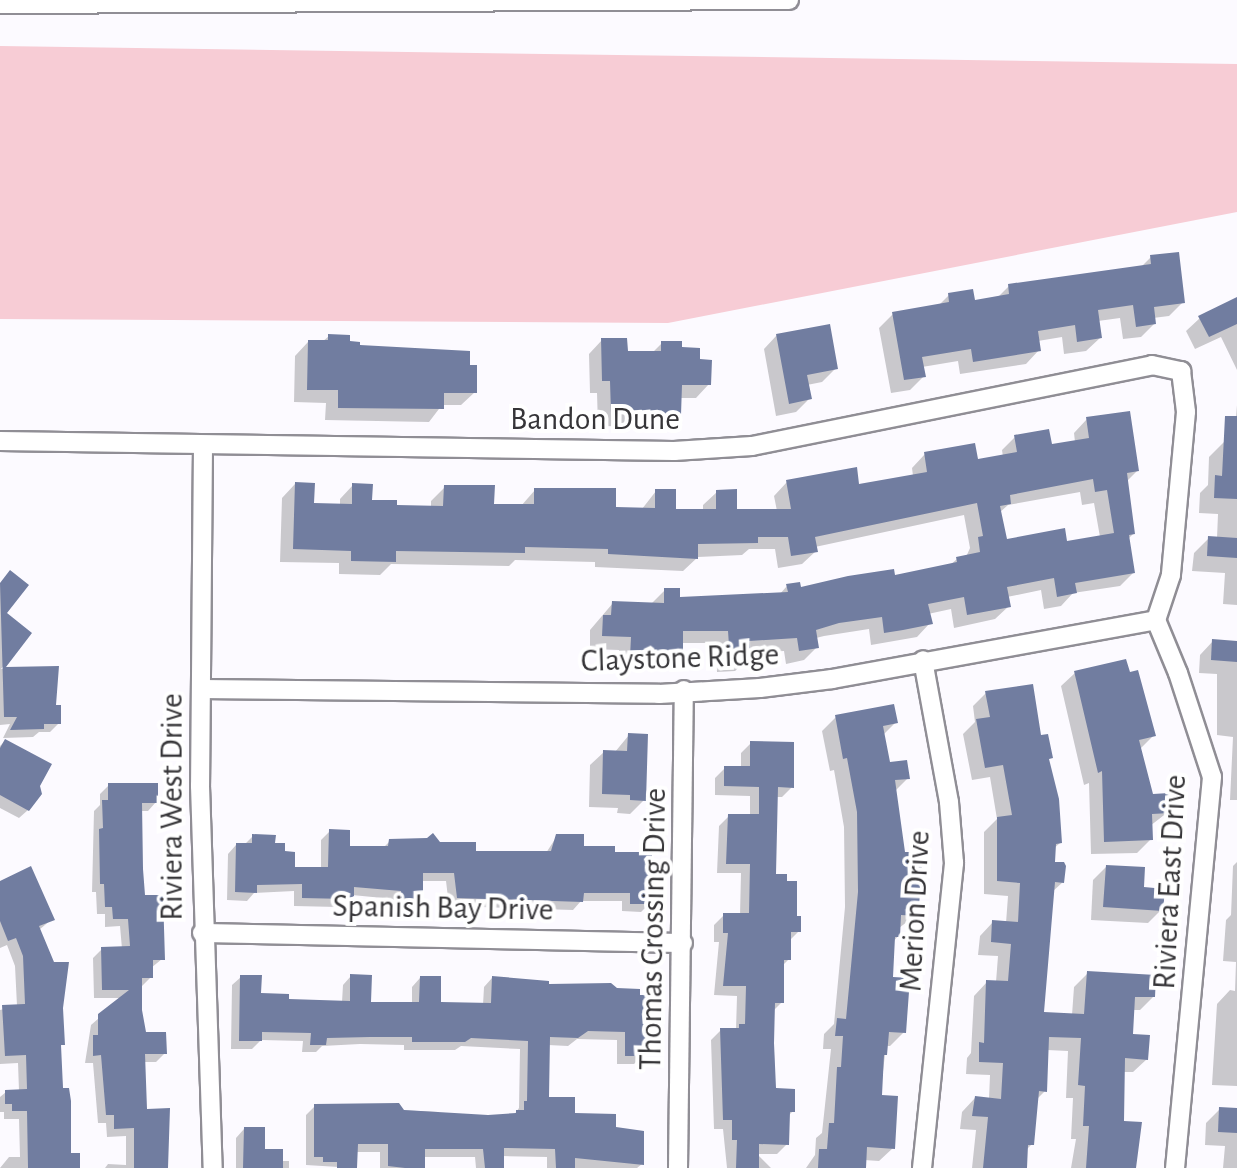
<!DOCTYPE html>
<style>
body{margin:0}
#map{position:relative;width:1237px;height:1168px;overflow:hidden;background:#fcfaff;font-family:"Alegreya Sans",sans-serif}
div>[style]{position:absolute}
.green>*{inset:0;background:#f7ccd5}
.shadow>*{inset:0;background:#0003}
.building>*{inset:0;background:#717da0}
.roads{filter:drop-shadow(2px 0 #908e95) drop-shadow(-2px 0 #908e95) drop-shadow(0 2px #908e95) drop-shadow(0 -2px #908e95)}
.minor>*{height:18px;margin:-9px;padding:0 9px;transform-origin:9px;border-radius:9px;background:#fff}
span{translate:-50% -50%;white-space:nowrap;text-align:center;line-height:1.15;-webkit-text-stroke:8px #fff;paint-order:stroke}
.street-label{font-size:32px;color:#363538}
</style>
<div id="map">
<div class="green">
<div style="clip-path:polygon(0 46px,1237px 64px,1237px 212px,668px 323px,0 319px)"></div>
</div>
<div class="shadow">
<div style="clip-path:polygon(1151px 257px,1183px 302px,1169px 316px,1153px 318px,1154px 324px,1141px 337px,1123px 339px,1120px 318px,1098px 321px,1100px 338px,1086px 351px,1064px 354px,1062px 337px,1038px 341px,1039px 350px,1026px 364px,960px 374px,958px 361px,922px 367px,924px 376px,910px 390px,891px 393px,879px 328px,893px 314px,937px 307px,949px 295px,974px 303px,996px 299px,1009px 286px,1141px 267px)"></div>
<div style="clip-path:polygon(1237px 299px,1237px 370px,1221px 337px,1195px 349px,1186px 331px,1200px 318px)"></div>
<div style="clip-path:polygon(777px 335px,836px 368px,822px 382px,807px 385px,809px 399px,796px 412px,776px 416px,764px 349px)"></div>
<div style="clip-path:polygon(329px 336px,358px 347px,475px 392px,461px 405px,442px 405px,429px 422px,325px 420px,326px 403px,294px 402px,295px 356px,308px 342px,322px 342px)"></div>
<div style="clip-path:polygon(602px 340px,626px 353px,652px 353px,662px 343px,680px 349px,698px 361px,709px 384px,696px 398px,679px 398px,679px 414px,666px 427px,598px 426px,597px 393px,590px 393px,589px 354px)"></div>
<div style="clip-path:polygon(1237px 405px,1237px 605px,1223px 604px,1225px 573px,1192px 571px,1194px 553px,1209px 538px,1217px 538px,1218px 514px,1199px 513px,1200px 493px,1208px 485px,1209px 457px,1225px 441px,1234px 442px)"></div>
<div style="clip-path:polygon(evenodd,1087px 419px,1137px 471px,1126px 482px,1133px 534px,1128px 539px,1133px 573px,1120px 586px,1073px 593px,1061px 606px,1044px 609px,1041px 590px,1007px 597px,1009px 606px,995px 619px,954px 628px,951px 609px,928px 614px,930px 623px,917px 637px,871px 645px,869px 629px,824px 636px,816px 638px,817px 647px,804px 660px,786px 664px,784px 651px,748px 653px,749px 658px,735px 671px,717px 672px,715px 643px,681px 643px,681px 656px,668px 669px,618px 669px,619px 650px,590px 649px,590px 630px,613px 603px,650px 605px,665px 590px,678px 599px,779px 595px,787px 586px,800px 589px,893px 578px,949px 566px,957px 559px,966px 557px,970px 548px,964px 515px,815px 547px,816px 551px,802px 564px,778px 568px,775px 549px,749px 549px,742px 555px,698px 557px,683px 571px,595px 567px,595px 562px,515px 560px,509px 566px,391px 564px,380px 575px,339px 574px,339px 563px,280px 562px,282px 498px,295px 484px,312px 504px,340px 505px,340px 499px,353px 485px,370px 501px,395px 507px,431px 508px,431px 501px,445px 487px,492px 506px,521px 506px,535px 490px,614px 509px,642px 509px,656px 491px,674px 511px,703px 511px,703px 505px,717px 492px,735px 511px,777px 511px,774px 496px,787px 482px,858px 486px,913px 476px,912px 468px,925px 454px,976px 461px,1003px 457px,1002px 450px,1015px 437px,1050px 446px,1075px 442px,1074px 433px,1087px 419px,1080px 492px,1082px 505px,1094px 503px,1100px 537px,1066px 543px,1005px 541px,999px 513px,1008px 505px,1080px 492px)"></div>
<div style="clip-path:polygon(10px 573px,4px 613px,29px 634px,1px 669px,57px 668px,53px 707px,59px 723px,50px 732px,39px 732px,33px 737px,3px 738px,10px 724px,0 725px,0 584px)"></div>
<div style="clip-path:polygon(1213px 641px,1237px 643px,1237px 800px,1230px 800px,1233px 737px,1217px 735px,1217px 674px,1199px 673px,1200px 655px)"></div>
<div style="clip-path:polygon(1075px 673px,1128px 674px,1153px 736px,1139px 750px,1151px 796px,1168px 812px,1150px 826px,1151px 839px,1137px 853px,1091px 854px,1089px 783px,1084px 785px,1061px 686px)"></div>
<div style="clip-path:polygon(986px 693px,1040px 737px,1050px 758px,1047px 761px,1060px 843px,1053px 849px,1053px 863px,1063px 882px,1052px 892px,1041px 1013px,1072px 1015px,1074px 987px,1087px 974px,1153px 997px,1140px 1010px,1132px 1010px,1130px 1036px,1147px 1059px,1133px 1072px,1122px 1072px,1122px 1123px,1135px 1168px,1071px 1168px,1076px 1139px,1071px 1139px,1073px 1098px,1066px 1098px,1068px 1051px,1047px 1050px,1045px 1091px,1036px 1100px,1032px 1144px,1026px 1150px,1025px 1168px,972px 1168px,976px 1130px,960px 1129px,962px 1112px,975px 1098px,989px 1099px,990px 1075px,966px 1074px,967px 1058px,971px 1053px,974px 996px,987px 982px,996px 982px,998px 956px,978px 955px,980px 936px,993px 922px,1006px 923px,1008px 896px,984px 894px,984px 832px,997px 819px,990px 777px,972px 780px,963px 734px,975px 722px,973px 706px)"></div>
<div style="clip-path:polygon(836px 717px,895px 723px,883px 735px,888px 764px,908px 778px,895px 791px,903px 854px,916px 915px,899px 928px,898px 936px,893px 942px,891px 979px,904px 1032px,890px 1046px,886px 1046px,880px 1097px,893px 1148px,879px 1161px,864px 1160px,864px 1168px,806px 1168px,815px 1155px,816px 1138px,822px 1133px,831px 1049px,823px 1049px,824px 1034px,834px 1024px,845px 907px,844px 827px,834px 770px,830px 771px,822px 731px)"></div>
<div style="clip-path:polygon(629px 735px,644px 800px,630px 814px,617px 813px,618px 808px,589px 807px,590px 765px,604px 752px,615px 752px)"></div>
<div style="clip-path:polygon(5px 741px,28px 810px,19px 818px,0 808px,0 746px)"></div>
<div style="clip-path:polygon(751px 743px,792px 787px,782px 797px,775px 797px,774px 876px,799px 931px,789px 941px,789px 959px,782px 966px,782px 1002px,773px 1011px,775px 1090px,793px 1111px,788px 1116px,787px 1144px,777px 1154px,757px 1154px,771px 1168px,727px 1168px,723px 1129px,714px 1129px,711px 1040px,721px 1030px,736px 1030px,737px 996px,714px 995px,719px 942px,714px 942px,714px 925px,724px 915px,740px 915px,741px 873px,717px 873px,719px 826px,729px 816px,750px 816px,750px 796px,715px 795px,715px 778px,725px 768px,741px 768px,741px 753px)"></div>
<div style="clip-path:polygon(109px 785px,156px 802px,148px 811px,140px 811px,143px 897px,162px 959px,151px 968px,151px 977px,142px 986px,140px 1010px,145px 1034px,165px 1053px,156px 1062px,143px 1062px,145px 1111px,166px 1168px,105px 1168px,108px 1164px,126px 1165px,126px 1136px,107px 1137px,106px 1123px,98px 1123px,93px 1063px,85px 1063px,91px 1025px,122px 998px,94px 998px,93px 958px,102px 949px,122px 949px,120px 926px,105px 927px,105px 914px,97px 914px,96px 892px,92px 892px,94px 811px,100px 805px,100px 794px)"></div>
<div style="clip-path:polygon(330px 831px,348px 848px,383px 848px,390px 841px,440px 844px,474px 853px,546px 853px,557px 836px,582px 848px,613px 854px,650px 903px,641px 912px,622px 911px,622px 901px,581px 901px,573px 910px,449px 906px,446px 881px,421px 881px,421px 898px,412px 907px,393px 906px,393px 899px,352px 895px,338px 907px,294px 906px,294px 891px,254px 893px,247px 901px,227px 900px,228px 854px,236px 845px,244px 845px,253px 836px,273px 845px,293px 869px,321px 869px,321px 840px)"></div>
<div style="clip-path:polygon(1237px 862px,1237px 1086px,1212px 1085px,1217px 1004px,1230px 990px,1235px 991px,1236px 962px,1223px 961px,1226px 920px,1231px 915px,1233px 866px)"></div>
<div style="clip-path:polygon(1106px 867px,1142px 889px,1161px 910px,1148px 923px,1091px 920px,1093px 880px)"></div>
<div style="clip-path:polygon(0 883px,52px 919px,39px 930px,61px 1008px,63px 1044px,59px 1047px,69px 1155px,78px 1168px,0 1168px,9px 1157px,20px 1157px,19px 1119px,4px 1119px,4px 1112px,0 1112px,0 1097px,6px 1092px,19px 1091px,18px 1063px,0 1064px,0 1010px,17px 1006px,15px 966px,7px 945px,0 948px)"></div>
<div style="clip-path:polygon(351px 976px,369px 1004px,412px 1004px,412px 987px,420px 978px,439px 1004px,483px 1005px,484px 987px,492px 978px,547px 987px,610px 985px,643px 1055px,634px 1064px,617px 1064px,617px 1040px,577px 1039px,568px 1046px,548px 1045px,547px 1099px,573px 1115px,614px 1129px,642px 1164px,637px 1168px,547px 1168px,547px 1157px,502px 1156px,502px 1168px,476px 1168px,475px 1157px,423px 1157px,423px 1168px,380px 1168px,380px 1152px,356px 1152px,355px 1168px,306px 1165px,306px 1115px,315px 1106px,439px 1112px,439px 1116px,514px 1115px,519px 1108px,520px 1049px,461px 1046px,455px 1050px,404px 1050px,404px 1045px,360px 1044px,322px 1046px,316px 1052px,302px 1052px,303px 1041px,261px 1040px,252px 1049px,231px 1049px,232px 985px,241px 977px,259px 995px,287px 1001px,342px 1002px,343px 985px)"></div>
<div style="clip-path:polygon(1237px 1105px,1237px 1168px,1223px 1168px,1225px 1146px,1205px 1145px,1206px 1123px,1220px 1109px,1237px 1110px)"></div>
<div style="clip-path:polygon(244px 1129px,263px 1151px,281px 1161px,289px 1161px,289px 1168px,236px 1168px,236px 1138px)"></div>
</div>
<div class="building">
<div style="clip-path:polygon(1179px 252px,1185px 303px,1154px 307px,1156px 324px,1136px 327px,1133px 305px,1098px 310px,1102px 338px,1077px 342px,1075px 325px,1038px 331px,1041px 351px,973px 362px,971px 349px,922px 357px,926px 377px,904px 380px,892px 312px,949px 302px,948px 293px,973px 289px,975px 300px,1009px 294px,1008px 284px,1151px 264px,1150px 255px)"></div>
<div style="clip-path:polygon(1237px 297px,1237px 324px,1209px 337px,1198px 316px)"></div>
<div style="clip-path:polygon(830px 324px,838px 369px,807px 375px,812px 399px,789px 404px,776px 334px)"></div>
<div style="clip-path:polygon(328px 334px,350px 335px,350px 341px,360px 342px,360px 345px,470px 351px,470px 365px,477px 365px,477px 393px,444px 393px,444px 409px,338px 408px,338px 390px,307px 390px,308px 340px,328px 340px)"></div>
<div style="clip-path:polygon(601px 338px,627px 338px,628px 351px,661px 351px,661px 341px,682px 341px,682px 347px,700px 348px,700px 359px,712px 360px,711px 385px,682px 385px,681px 415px,611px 413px,610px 381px,602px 381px)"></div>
<div style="clip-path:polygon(evenodd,1130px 411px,1139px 471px,1127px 473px,1135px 534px,1129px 535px,1135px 573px,1075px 583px,1077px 593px,1057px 597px,1054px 578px,1007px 587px,1011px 607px,967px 615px,964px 597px,928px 604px,933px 624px,903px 630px,884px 633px,882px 617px,839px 623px,816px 630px,819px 648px,799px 651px,797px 638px,749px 641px,751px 659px,730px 660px,728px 631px,683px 631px,683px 657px,630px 657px,631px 637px,602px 636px,603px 615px,611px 615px,612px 601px,664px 603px,664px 588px,680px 588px,680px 597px,788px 592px,786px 584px,800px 582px,801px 587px,848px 576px,894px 569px,895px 575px,957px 562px,956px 557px,980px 552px,978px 537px,983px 536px,977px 503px,815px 537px,818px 552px,791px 556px,788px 537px,758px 537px,758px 543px,698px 544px,698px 559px,608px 554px,608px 549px,525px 547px,525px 553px,396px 551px,396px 562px,351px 561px,351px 551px,293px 549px,295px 482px,315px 483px,314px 503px,352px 504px,352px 483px,373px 484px,372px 500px,397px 500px,397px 505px,443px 506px,444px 485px,495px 485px,494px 504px,534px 504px,534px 488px,616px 488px,616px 507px,655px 508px,655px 489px,676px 489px,676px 509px,716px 509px,716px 490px,737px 489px,737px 509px,791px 509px,786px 480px,857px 467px,859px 484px,927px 472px,924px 452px,975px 443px,978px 459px,1017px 452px,1014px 435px,1049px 429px,1052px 444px,1089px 438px,1086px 417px,1130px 411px,1093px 479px,1095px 492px,1107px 490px,1114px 533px,1067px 541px,1065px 528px,1007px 539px,1000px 506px,1011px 504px,1010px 495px,1093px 479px)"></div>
<div style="clip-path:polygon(1225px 416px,1237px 416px,1237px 499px,1214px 498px,1215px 475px,1222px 476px)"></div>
<div style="clip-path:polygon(1208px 536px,1237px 538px,1237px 558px,1207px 556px)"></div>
<div style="clip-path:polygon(10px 570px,29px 585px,7px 613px,32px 633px,6px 667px,59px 666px,56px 705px,61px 705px,61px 724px,44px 724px,44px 729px,10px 730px,17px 717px,4px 717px,0 583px)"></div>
<div style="clip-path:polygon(1212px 639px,1237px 641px,1237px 662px,1211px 660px)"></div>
<div style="clip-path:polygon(1126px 659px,1130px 672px,1138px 670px,1156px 736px,1139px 740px,1153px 794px,1169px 793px,1170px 813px,1152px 814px,1153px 840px,1104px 842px,1102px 771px,1098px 773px,1074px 671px)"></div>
<div style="clip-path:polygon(1033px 684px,1041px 735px,1048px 734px,1053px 758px,1049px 759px,1059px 799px,1062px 843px,1056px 844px,1055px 862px,1064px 862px,1066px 866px,1064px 883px,1055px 882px,1044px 1012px,1084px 1014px,1087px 971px,1156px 975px,1155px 997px,1135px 997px,1133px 1034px,1150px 1035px,1148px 1060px,1125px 1058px,1124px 1121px,1142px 1122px,1136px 1168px,1086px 1168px,1089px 1126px,1083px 1126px,1085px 1086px,1078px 1085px,1081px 1038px,1049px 1037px,1047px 1092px,1039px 1091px,1034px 1145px,1028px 1145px,1027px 1168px,983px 1168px,988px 1117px,972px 1116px,975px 1096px,1001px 1099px,1003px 1063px,979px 1062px,979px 1042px,984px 1043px,986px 980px,1008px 981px,1011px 944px,991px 942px,992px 920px,1018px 922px,1020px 883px,997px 881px,997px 817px,1012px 815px,1003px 765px,985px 768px,976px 719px,990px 717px,985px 691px)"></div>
<div style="clip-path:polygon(894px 704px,898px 723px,883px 726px,890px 762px,907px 760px,910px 779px,895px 780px,905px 852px,921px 852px,922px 872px,918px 916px,901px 915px,900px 937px,895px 937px,893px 977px,910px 978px,906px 1033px,889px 1032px,887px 1055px,884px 1055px,882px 1095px,898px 1096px,895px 1149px,867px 1147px,866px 1168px,818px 1168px,819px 1149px,827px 1149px,829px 1123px,834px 1123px,837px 1067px,841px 1067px,843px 1036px,835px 1036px,837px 1018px,846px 1019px,858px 892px,857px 812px,847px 758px,843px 759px,835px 715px)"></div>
<div style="clip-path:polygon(628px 733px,648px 734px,646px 801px,630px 800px,630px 795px,602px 794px,603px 750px,627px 751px)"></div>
<div style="clip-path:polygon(5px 739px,52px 764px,40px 786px,42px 794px,29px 811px,0 795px,0 748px)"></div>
<div style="clip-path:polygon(750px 741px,794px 742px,794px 788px,778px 787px,776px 874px,787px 874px,787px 881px,797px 881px,797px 916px,801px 916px,801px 932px,791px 932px,791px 960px,784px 960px,784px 1003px,775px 1003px,774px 1043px,776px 1088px,795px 1089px,795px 1112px,790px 1112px,789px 1145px,759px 1144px,759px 1168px,736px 1168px,737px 1140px,732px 1140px,732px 1120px,723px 1120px,720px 1028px,739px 1028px,739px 1024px,745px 1024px,746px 986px,723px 986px,728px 933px,723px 933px,723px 913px,749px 913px,750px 864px,726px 864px,728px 814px,759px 814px,759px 787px,724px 786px,724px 766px,750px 766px)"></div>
<div style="clip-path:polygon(108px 783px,158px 783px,158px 803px,142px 803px,143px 869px,145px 895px,163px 895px,165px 960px,153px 960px,153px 978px,142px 978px,142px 1010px,146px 1032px,166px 1032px,167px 1054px,145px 1054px,147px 1109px,170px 1108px,168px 1168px,134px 1168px,134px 1128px,114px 1129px,114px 1115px,106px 1115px,101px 1055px,93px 1056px,93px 1035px,98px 1035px,98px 1014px,129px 990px,102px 990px,101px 947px,130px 946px,128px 919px,113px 919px,112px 907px,105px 907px,104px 884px,100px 884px,99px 829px,103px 828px,102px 800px,108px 800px)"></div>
<div style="clip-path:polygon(329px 829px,350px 830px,350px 846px,388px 846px,389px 839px,427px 838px,433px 833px,440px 842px,476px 842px,476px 851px,551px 851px,556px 834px,584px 834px,584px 846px,615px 846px,615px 852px,652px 852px,652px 904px,630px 904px,630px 893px,584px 893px,583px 902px,457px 898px,454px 873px,423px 873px,423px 899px,401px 898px,401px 891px,354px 887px,354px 896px,348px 899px,302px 898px,302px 884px,257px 885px,257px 893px,235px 892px,236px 843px,252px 843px,252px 834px,276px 835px,275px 843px,285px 843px,285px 851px,295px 852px,295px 867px,328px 867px)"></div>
<div style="clip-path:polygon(1106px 865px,1145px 867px,1144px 887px,1165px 889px,1163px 911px,1103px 907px)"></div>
<div style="clip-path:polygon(31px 866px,55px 920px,39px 926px,54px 962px,69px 962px,63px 1008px,65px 1045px,61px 1045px,63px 1088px,69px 1088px,71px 1101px,71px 1153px,80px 1153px,80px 1168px,28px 1168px,27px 1111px,12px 1111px,12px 1104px,5px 1104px,5px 1090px,27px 1089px,26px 1055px,5px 1056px,2px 1005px,25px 1004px,23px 956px,16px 938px,8px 941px,0 921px,0 881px)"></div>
<div style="clip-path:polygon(350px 974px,372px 975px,371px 1002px,419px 1002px,420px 976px,441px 976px,441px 1002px,491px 1003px,492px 976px,549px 981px,549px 984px,611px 983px,617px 988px,640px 989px,640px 995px,649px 995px,650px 1000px,645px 1056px,625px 1056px,625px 1032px,588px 1031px,578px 1038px,550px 1037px,549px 1097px,575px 1097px,575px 1113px,616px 1114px,616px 1127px,644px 1131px,644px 1165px,575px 1158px,575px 1168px,556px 1168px,555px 1149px,504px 1148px,504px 1168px,485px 1168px,483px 1149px,425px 1149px,425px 1168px,405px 1168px,388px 1166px,388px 1144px,358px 1144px,357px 1168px,337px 1168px,337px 1162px,323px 1162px,323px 1157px,314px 1157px,314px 1104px,399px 1103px,404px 1110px,488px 1115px,516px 1113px,516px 1110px,524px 1110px,524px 1101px,527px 1101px,528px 1041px,471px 1038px,465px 1042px,412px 1042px,412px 1037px,370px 1037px,327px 1038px,326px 1045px,310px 1045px,311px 1033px,262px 1032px,262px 1041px,239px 1041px,240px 975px,262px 975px,261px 993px,289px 994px,289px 999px,350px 1001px)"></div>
<div style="clip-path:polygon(1219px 1107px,1237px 1108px,1237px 1133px,1218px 1132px)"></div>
<div style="clip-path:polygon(244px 1127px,265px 1127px,265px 1149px,283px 1149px,283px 1168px,243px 1168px)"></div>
</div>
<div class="roads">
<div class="minor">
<div style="left:0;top:4px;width:789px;rotate:-0.29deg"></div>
<div style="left:0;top:441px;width:674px;rotate:0.85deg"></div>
<div style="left:674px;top:451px;width:78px;rotate:-3.7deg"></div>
<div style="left:752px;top:446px;width:408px;rotate:-11.4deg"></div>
<div style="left:1152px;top:365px;width:30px;rotate:12deg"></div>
<div style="left:1181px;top:371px;width:41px;rotate:83deg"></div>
<div style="left:1186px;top:412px;width:164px;rotate:95.3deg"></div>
<div style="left:1171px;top:575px;width:47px;rotate:108.4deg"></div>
<div style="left:1156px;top:620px;width:57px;rotate:67.5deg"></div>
<div style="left:1178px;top:673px;width:109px;rotate:71.9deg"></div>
<div style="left:1212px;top:777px;width:393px;rotate:95.4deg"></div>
<div style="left:203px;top:446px;width:340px;rotate:90.5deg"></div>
<div style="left:200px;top:786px;width:382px;rotate:88.1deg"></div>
<div style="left:201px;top:689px;width:458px;rotate:0.6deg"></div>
<div style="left:659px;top:694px;width:101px;rotate:-3.4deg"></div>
<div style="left:760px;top:688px;width:73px;rotate:-7.1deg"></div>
<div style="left:832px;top:679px;width:329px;rotate:-10.3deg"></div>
<div style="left:202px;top:933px;width:481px;rotate:1.2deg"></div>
<div style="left:678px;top:1168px;width:478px;rotate:-89.3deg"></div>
<div style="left:922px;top:1168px;width:307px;rotate:-84deg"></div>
<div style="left:954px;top:863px;width:61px;rotate:-94.7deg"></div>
<div style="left:949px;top:802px;width:144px;rotate:-100.4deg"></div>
</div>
</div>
<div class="street-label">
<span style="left:595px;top:419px">Bandon Dune</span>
<span style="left:680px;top:658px;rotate:-2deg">Claystone Ridge</span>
<span style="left:172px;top:807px;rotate:-90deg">Riviera West Drive</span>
<span style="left:1170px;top:882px;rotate:-87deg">Riviera East Drive</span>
<span style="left:443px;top:908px;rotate:1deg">Spanish Bay Drive</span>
<span style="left:915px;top:911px;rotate:-87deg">Merion Drive</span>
<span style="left:653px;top:929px;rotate:-89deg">Thomas Crossing Drive</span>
</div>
</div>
